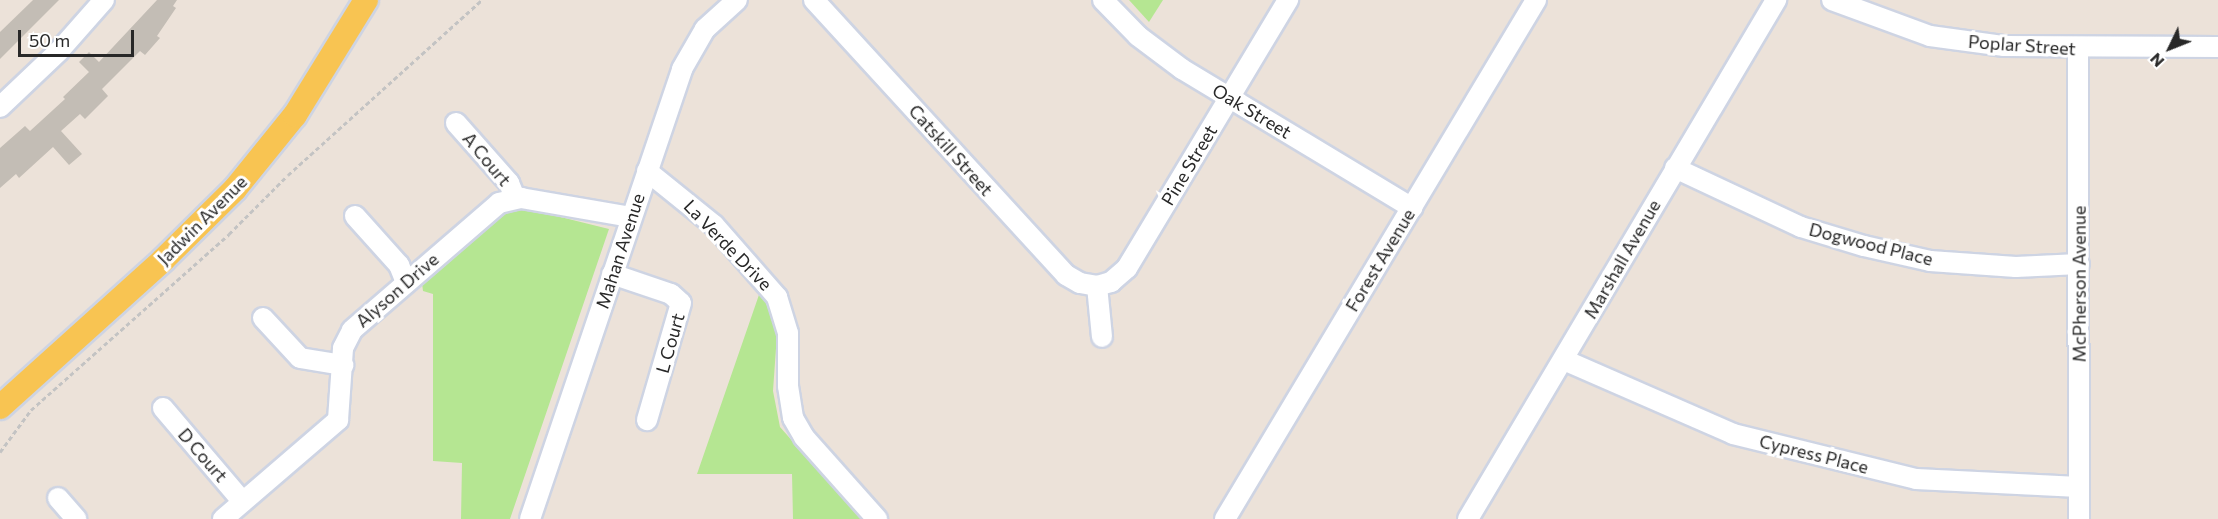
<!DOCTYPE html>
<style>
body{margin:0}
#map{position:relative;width:2218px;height:519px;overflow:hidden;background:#ece2d9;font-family:Commissioner,sans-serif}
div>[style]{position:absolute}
.green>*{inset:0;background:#b5e692}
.building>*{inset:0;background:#c3bdb5}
.path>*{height:3px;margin-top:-1.5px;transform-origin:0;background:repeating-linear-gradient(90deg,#c3c3c3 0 4.5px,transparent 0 7.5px)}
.roads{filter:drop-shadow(2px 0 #ced4e3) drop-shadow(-2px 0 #ced4e3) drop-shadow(0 2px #ced4e3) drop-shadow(0 -2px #ced4e3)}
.minor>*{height:20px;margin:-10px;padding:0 10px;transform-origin:10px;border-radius:10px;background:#fff}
.major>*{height:24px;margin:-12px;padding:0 12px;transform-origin:12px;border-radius:12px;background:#f8c452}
span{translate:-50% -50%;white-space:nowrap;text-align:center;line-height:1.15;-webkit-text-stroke:6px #fff;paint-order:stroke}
.street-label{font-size:18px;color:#282828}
.north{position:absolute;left:2140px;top:18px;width:60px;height:60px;-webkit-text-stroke:4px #fff;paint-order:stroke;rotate:227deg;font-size:16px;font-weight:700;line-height:24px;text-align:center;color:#282828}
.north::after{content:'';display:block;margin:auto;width:21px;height:27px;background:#282828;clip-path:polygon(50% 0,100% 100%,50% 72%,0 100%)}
.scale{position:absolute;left:18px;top:30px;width:116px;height:27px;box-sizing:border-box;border:3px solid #282828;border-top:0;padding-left:8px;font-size:18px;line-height:21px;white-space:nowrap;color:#282828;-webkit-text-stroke:4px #fff;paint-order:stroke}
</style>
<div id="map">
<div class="green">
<div style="clip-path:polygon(1129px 0,1163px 0,1149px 22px)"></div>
<div style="clip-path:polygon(512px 205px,609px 229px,510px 519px,461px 519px,462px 463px,433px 461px,433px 294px,423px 291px,422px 283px)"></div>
<div style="clip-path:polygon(761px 289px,777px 334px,773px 391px,780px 427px,861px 519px,793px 519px,792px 474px,697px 474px)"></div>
</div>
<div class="building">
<div style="clip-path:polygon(33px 0,59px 0,0 59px,0 32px)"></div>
<div style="clip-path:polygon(157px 0,177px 0,173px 6px,176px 8px,157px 36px,160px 38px,145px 55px,140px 51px,102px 89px,108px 96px,85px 119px,80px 114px,61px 131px,82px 154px,69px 165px,53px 147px,19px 178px,16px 174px,0 188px,0 148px,25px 126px,30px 131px,65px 99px,63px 97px,89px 72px,79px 62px,89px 52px,99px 62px)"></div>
</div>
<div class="path">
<div style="left:0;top:452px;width:52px;rotate:-53.6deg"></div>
<div style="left:31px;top:410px;width:265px;rotate:-41.6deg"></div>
<div style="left:229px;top:234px;width:83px;rotate:-45deg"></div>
<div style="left:288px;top:175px;width:261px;rotate:-42.1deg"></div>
</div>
<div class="roads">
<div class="minor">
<div style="left:814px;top:0;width:373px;rotate:47.5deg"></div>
<div style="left:1066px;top:275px;width:16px;rotate:30deg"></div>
<div style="left:1080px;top:283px;width:17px;rotate:10deg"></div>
<div style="left:1097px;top:286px;width:15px;rotate:-16deg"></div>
<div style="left:1111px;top:282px;width:21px;rotate:-41deg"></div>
<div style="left:1127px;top:268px;width:313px;rotate:-59deg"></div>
<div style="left:1103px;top:0;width:50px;rotate:45.8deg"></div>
<div style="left:1138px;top:36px;width:55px;rotate:36.9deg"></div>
<div style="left:1182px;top:69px;width:269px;rotate:31.1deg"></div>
<div style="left:1832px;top:0;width:104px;rotate:20.2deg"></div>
<div style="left:1930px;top:36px;width:75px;rotate:7.7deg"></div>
<div style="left:2004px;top:46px;width:214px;rotate:0.3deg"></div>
<div style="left:2078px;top:49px;width:470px;rotate:89.9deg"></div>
<div style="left:0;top:107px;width:81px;rotate:-43.5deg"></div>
<div style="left:59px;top:51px;width:68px;rotate:-48.6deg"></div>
<div style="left:456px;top:123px;width:80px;rotate:48.5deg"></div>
<div style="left:509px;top:183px;width:16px;rotate:68deg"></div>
<div style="left:1675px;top:168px;width:139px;rotate:25.1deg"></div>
<div style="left:1801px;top:227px;width:66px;rotate:16.8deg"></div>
<div style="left:1864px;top:246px;width:68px;rotate:12.8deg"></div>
<div style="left:1930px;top:261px;width:86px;rotate:4deg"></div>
<div style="left:2016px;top:267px;width:63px;rotate:-2.7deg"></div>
<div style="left:647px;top:171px;width:86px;rotate:38.9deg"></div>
<div style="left:714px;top:225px;width:96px;rotate:48.8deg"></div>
<div style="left:777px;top:297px;width:38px;rotate:73deg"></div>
<div style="left:788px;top:333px;width:53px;rotate:90deg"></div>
<div style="left:788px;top:386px;width:32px;rotate:81deg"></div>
<div style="left:793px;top:418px;width:22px;rotate:60deg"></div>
<div style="left:804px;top:437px;width:110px;rotate:48.3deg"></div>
<div style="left:355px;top:216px;width:66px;rotate:48.1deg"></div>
<div style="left:399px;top:265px;width:18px;rotate:68deg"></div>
<div style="left:612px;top:274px;width:62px;rotate:18.7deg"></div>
<div style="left:671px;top:294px;width:13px;rotate:42deg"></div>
<div style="left:681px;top:303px;width:122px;rotate:106.2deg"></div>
<div style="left:1097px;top:286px;width:51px;rotate:84.4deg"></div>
<div style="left:263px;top:318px;width:54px;rotate:47.2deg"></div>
<div style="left:300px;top:358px;width:44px;rotate:9.2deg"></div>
<div style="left:1564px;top:360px;width:184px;rotate:23.6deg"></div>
<div style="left:1733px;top:434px;width:188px;rotate:13.8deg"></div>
<div style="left:1916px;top:479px;width:163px;rotate:2.8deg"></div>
<div style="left:163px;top:408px;width:123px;rotate:49.6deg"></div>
<div style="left:58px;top:498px;width:28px;rotate:49deg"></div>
<div style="left:223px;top:519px;width:152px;rotate:-40.7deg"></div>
<div style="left:338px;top:420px;width:72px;rotate:-86deg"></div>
<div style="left:343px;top:348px;width:20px;rotate:-63deg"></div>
<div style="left:352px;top:330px;width:194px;rotate:-40.8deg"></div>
<div style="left:499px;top:203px;width:23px;rotate:-13deg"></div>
<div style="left:521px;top:198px;width:112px;rotate:9.8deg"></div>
<div style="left:530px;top:519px;width:475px;rotate:-71.3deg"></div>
<div style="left:682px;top:69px;width:46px;rotate:-60.1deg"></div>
<div style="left:705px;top:29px;width:43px;rotate:-42.2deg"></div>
<div style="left:1225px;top:519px;width:605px;rotate:-59.07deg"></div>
<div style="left:1468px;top:519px;width:604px;rotate:-59.31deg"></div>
</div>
<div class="major">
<div style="left:0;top:407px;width:219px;rotate:-42deg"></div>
<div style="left:163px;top:260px;width:101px;rotate:-44.6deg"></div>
<div style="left:235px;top:189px;width:95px;rotate:-51deg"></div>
<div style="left:295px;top:115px;width:135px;rotate:-58.3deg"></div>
</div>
</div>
<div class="street-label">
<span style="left:2022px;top:45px;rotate:4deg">Poplar Street</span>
<span style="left:1252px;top:111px;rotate:31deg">Oak Street</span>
<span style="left:951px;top:150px;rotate:48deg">Catskill Street</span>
<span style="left:487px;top:159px;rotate:50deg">A Court</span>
<span style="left:1189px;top:165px;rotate:-59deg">Pine Street</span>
<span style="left:202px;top:220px;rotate:-45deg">Jadwin Avenue</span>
<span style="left:1871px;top:244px;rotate:14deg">Dogwood Place</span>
<span style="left:728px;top:245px;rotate:46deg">La Verde Drive</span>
<span style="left:620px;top:251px;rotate:-72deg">Mahan Avenue</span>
<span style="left:1622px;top:259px;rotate:-60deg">Marshall Avenue</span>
<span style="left:1380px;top:260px;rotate:-59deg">Forest Avenue</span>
<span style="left:2079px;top:284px;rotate:-90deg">McPherson Avenue</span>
<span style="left:397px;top:290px;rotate:-41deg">Alyson Drive</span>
<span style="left:670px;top:343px;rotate:-74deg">L Court</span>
<span style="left:1814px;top:454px;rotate:14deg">Cypress Place</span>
<span style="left:203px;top:455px;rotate:49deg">D Court</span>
</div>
<div class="north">N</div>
<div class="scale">50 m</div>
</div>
